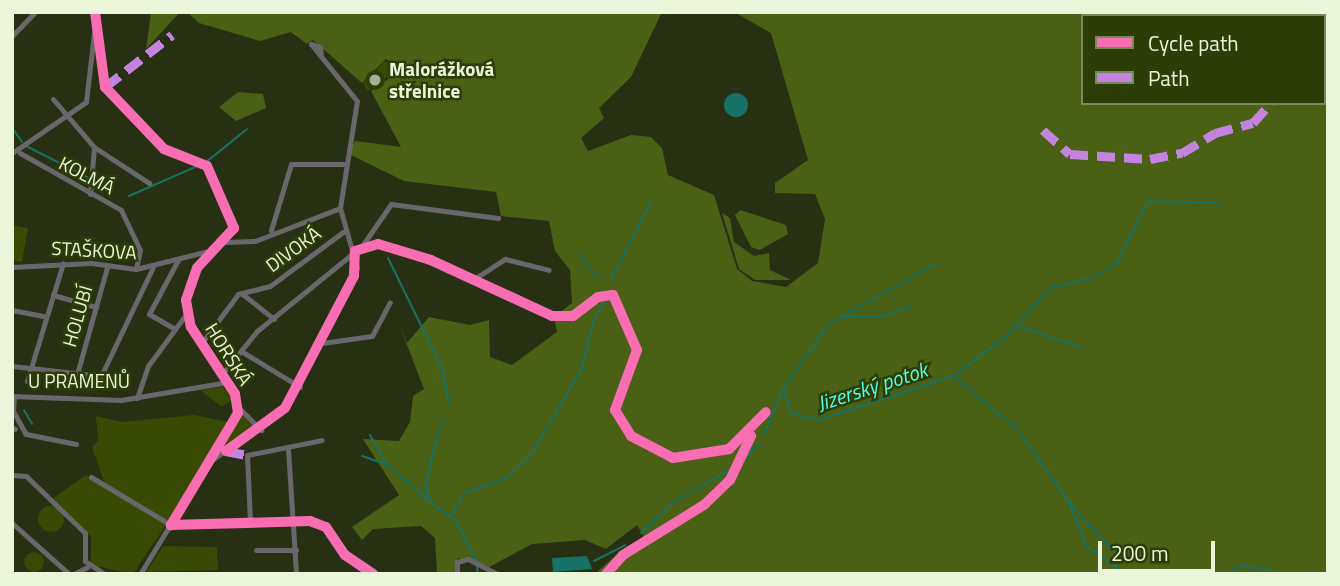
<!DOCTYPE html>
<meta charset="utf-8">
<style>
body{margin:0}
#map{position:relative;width:1340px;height:586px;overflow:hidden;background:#283013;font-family:"Titillium Web",sans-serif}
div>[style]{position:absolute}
.green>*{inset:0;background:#384a03}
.round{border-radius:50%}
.forest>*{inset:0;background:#4a6015}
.water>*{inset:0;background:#167267}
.stream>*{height:2px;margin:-1px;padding:0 1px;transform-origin:1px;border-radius:1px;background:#167267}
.minor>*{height:5px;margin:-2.5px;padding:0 2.5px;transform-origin:2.5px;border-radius:2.5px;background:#6a676c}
.quiet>*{height:9px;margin-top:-4.5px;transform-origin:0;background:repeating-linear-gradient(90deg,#c483df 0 18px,transparent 0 27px)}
.cycleway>*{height:10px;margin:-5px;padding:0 5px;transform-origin:5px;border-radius:5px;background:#f96db3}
.dots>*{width:19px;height:19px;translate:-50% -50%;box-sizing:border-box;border:4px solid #2d3d06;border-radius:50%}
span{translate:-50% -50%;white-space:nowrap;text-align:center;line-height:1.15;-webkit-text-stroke:5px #2d3d06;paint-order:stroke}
.poi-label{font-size:19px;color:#eaf5d9;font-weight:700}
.left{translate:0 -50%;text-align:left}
.street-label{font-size:19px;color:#eaf5d9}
.water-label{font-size:21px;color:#53fbe9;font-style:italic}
.frame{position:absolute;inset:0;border:14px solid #eaf5d9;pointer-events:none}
.legend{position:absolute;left:1081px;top:14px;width:245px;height:91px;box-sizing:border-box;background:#2d3d06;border:2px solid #79875a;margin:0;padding:9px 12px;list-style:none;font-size:21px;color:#eaf5d9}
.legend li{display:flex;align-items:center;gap:14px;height:35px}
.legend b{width:35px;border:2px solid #79875a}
.scale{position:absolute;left:1098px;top:541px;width:117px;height:32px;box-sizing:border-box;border:4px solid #eaf5d9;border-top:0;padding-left:9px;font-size:21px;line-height:24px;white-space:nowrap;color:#eaf5d9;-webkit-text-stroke:5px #2d3d06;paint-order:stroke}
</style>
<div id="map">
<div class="green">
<div style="clip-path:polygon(385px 61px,393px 67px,390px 75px,368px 91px,363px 84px)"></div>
<div style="clip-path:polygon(12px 225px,28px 228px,22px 262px,12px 260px)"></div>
<div style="clip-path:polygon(223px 387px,234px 399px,222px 407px,200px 390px)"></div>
<div style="clip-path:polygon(195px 415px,228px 422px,167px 522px,105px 484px,92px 447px,98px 441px,96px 416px,122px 422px)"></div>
<div style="clip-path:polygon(243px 415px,254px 427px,221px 452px,240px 417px)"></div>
<div style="clip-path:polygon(86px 475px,166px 525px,133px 574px,91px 565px,91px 536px,52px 499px)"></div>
<div class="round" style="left:38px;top:506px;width:26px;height:26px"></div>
<div style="clip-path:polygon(163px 546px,217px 547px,218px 570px,146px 572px)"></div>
<div class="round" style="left:24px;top:552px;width:20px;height:20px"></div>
</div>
<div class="forest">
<div style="clip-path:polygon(151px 12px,180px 12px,146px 49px)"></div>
<div style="clip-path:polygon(evenodd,187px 12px,662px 12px,631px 77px,599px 108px,604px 118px,581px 138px,588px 151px,631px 135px,651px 137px,662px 148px,668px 175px,714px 195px,737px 269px,752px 281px,786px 287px,818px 263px,825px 219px,815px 194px,775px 193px,775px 183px,808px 160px,771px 33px,734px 12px,1328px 12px,1328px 574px,595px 574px,617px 554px,647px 542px,637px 525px,606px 549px,585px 540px,532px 544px,489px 567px,458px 558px,454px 574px,437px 574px,435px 538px,421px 526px,373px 529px,362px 540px,352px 527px,399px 495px,363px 439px,399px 441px,410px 422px,413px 396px,424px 389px,397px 319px,407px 343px,429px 317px,470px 325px,489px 320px,490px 357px,512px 365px,557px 332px,554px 317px,572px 303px,570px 270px,555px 251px,549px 221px,501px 216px,496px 192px,404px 181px,349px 154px,355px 141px,401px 147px,371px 91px,392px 76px,394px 65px,386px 59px,362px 83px,313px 40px,307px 44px,291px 32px,260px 41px,199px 23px,187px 12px,1083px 16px,1324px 16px,1324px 103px,1083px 103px,1083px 16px)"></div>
<div style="clip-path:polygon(238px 92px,263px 94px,266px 108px,236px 121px,219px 107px)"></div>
<div style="clip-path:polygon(740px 210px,786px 225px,788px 234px,760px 250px,751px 247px,735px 215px)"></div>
<div style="clip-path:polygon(722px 213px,730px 218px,734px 242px,754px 256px,769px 253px,770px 270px,791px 280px,755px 280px,739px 269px)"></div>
</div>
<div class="water">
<div class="round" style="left:724px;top:93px;width:24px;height:24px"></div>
<div style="clip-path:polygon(587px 556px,592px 569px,553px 572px,552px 558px)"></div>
</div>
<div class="stream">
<div style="left:12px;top:128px;width:17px;rotate:54deg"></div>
<div style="left:26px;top:146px;width:71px;rotate:26.9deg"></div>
<div style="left:205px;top:163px;width:54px;rotate:-39deg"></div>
<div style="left:129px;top:196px;width:77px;rotate:-23.6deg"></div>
<div style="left:579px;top:254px;width:31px;rotate:52deg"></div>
<div style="left:388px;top:258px;width:123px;rotate:63.9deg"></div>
<div style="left:442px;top:368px;width:37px;rotate:79deg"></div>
<div style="left:611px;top:279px;width:87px;rotate:-62.5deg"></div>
<div style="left:842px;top:316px;width:39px;rotate:1deg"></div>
<div style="left:881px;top:317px;width:31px;rotate:-21deg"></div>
<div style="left:1017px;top:326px;width:69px;rotate:18.7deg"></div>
<div style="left:953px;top:376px;width:85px;rotate:39.7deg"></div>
<div style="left:1018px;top:430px;width:88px;rotate:54.7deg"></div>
<div style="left:784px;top:387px;width:77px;rotate:-54.5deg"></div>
<div style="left:829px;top:324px;width:122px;rotate:-29.5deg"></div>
<div style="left:24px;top:410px;width:16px;rotate:60deg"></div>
<div style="left:441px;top:426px;width:7px;rotate:-74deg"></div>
<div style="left:439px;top:429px;width:57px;rotate:103.3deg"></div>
<div style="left:426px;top:484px;width:17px;rotate:80deg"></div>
<div style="left:429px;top:501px;width:32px;rotate:36deg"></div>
<div style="left:455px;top:520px;width:47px;rotate:61.8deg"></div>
<div style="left:370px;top:435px;width:34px;rotate:60deg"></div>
<div style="left:387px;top:464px;width:56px;rotate:41.4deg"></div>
<div style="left:764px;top:435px;width:51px;rotate:-68deg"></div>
<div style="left:783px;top:388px;width:27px;rotate:70deg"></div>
<div style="left:792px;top:413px;width:28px;rotate:15deg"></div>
<div style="left:819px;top:420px;width:141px;rotate:-18.2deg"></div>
<div style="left:953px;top:376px;width:62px;rotate:-36.5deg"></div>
<div style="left:1003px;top:339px;width:71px;rotate:-46.7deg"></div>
<div style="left:1052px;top:287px;width:40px;rotate:-13deg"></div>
<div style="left:1091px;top:278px;width:30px;rotate:-30deg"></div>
<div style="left:1117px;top:263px;width:69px;rotate:-63.4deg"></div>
<div style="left:1148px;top:201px;width:72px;rotate:1.6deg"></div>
<div style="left:362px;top:456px;width:24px;rotate:19deg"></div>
<div style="left:1069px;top:502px;width:74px;rotate:47.7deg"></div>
<div style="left:1119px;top:557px;width:11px;rotate:10deg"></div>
<div style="left:1070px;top:505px;width:44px;rotate:67.5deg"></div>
<div style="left:1087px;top:546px;width:48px;rotate:35.7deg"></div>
<div style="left:451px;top:516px;width:25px;rotate:-61deg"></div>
<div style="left:463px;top:494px;width:48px;rotate:-20.7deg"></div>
<div style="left:508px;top:477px;width:34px;rotate:-45deg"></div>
<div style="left:532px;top:453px;width:99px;rotate:-59.5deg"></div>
<div style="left:582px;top:368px;width:50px;rotate:-76.2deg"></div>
<div style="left:594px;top:319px;width:33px;rotate:-57deg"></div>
<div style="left:641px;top:533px;width:43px;rotate:-44.1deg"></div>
<div style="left:672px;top:503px;width:76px;rotate:-29.9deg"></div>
<div style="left:738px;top:465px;width:30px;rotate:-44deg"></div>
<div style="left:594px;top:561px;width:35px;rotate:-27deg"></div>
<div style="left:477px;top:567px;width:7px;rotate:82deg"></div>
<div style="left:1226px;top:574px;width:16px;rotate:-30deg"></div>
<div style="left:1240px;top:566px;width:32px;rotate:7deg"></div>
</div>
<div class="minor">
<div style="left:95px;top:12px;width:76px;rotate:82.4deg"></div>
<div style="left:105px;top:87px;width:86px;rotate:46.4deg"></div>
<div style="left:164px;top:149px;width:46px;rotate:21.6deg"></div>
<div style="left:207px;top:166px;width:68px;rotate:66.5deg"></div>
<div style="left:234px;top:228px;width:54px;rotate:132.8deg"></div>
<div style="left:197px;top:268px;width:34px;rotate:109deg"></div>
<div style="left:186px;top:300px;width:27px;rotate:80deg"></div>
<div style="left:191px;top:327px;width:80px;rotate:56.7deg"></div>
<div style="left:235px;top:394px;width:19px;rotate:81deg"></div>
<div style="left:238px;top:413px;width:188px;rotate:121.3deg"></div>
<div style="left:12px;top:36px;width:33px;rotate:-46deg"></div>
<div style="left:53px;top:99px;width:63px;rotate:49.5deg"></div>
<div style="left:94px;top:147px;width:66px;rotate:33.2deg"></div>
<div style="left:12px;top:153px;width:90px;rotate:-34.6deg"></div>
<div style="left:86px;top:102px;width:79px;rotate:-83.4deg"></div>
<div style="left:20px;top:153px;width:116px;rotate:29.4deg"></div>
<div style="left:121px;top:210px;width:44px;rotate:64.6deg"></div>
<div style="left:140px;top:250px;width:19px;rotate:102deg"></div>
<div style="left:90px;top:194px;width:47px;rotate:-85.1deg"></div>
<div style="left:271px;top:230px;width:69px;rotate:-73.1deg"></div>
<div style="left:291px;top:164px;width:53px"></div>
<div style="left:225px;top:242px;width:30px;rotate:-2deg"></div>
<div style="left:255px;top:241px;width:91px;rotate:-21.2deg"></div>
<div style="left:362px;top:246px;width:32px"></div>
<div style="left:394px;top:246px;width:158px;rotate:24.6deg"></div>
<div style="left:538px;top:312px;width:27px;rotate:10deg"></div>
<div style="left:12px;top:267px;width:79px;rotate:-2.9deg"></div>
<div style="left:91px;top:263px;width:45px;rotate:7.6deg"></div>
<div style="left:136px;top:269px;width:78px;rotate:-14deg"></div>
<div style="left:474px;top:279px;width:37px;rotate:-33deg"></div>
<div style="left:505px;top:259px;width:45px;rotate:14deg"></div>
<div style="left:241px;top:293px;width:42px;rotate:38.2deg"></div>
<div style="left:53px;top:295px;width:45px;rotate:15.6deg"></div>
<div style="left:12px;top:310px;width:33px;rotate:11deg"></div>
<div style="left:175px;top:329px;width:30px;rotate:-150deg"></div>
<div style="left:149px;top:314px;width:61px;rotate:-61.8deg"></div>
<div style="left:322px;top:343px;width:50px;rotate:-8deg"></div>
<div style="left:372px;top:336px;width:38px;rotate:-62deg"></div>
<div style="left:201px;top:344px;width:62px;rotate:-53.5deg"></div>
<div style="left:238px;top:294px;width:33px;rotate:-14deg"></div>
<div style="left:270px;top:286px;width:91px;rotate:-36.5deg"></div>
<div style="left:241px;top:351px;width:69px;rotate:31.4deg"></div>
<div style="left:12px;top:366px;width:90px;rotate:6.4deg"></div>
<div style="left:101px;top:376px;width:121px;rotate:-64.5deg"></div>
<div style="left:77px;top:374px;width:111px;rotate:-74.3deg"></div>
<div style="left:222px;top:374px;width:55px;rotate:-50.9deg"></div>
<div style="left:257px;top:331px;width:135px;rotate:-39deg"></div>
<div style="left:362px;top:246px;width:51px;rotate:-55.4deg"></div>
<div style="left:391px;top:204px;width:108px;rotate:7.5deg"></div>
<div style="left:27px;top:381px;width:123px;rotate:-73deg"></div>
<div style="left:12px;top:396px;width:109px;rotate:2.1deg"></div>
<div style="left:121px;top:400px;width:108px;rotate:-9.6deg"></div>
<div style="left:14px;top:396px;width:15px;rotate:94deg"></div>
<div style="left:13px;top:411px;width:26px;rotate:61deg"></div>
<div style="left:26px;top:434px;width:51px;rotate:11.3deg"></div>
<div style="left:137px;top:398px;width:34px;rotate:-71deg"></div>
<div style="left:148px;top:366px;width:66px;rotate:-53.7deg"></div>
<div style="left:238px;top:407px;width:33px;rotate:45deg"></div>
<div style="left:12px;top:428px;width:3px;rotate:18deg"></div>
<div style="left:288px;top:449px;width:125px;rotate:86.3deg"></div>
<div style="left:212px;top:460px;width:90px;rotate:-35.5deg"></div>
<div style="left:285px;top:408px;width:157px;rotate:-62.8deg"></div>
<div style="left:357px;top:268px;width:62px;rotate:-105.8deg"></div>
<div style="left:340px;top:208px;width:108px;rotate:-81deg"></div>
<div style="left:357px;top:101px;width:73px;rotate:-128.9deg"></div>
<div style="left:311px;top:44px;width:9px;rotate:18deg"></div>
<div style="left:320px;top:47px;width:9px;rotate:84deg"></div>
<div style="left:12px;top:475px;width:14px;rotate:4deg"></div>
<div style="left:26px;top:476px;width:82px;rotate:44deg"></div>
<div style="left:85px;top:533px;width:28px;rotate:90deg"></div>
<div style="left:85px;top:561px;width:23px;rotate:34deg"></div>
<div style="left:91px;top:477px;width:93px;rotate:31deg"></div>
<div style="left:250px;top:521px;width:66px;rotate:-92.6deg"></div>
<div style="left:247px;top:455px;width:76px;rotate:-11.3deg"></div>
<div style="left:12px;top:523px;width:76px;rotate:41.8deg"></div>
<div style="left:171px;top:525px;width:139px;rotate:-1.6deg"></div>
<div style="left:310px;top:521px;width:17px;rotate:21deg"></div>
<div style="left:326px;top:527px;width:34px;rotate:56deg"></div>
<div style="left:345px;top:555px;width:34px;rotate:34deg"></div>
<div style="left:256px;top:550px;width:40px"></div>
<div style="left:74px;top:574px;width:15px;rotate:-28deg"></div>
<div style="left:457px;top:574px;width:12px;rotate:-90deg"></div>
<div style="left:457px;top:562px;width:11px;rotate:-15deg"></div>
<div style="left:468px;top:559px;width:34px;rotate:27deg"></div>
</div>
<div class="quiet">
<div style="left:1324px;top:78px;width:4px;rotate:-14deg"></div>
<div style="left:105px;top:87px;width:85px;rotate:-37.8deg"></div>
<div style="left:1043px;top:130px;width:36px;rotate:42deg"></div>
<div style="left:1070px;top:154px;width:80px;rotate:3.6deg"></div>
<div style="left:1150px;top:159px;width:33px;rotate:-11deg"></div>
<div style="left:1182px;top:153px;width:39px;rotate:-31deg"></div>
<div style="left:1215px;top:133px;width:39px;rotate:-15deg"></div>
<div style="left:1253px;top:123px;width:27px;rotate:-48deg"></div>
<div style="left:226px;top:451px;width:21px;rotate:11deg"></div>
</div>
<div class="cycleway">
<div style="left:95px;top:12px;width:76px;rotate:82.4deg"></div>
<div style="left:105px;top:87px;width:86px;rotate:46.4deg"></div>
<div style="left:164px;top:149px;width:46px;rotate:21.6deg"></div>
<div style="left:207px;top:166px;width:68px;rotate:66.5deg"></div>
<div style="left:234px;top:228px;width:54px;rotate:132.8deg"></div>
<div style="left:197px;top:268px;width:34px;rotate:109deg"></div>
<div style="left:186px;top:300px;width:27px;rotate:80deg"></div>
<div style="left:191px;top:327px;width:80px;rotate:56.7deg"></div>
<div style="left:235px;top:394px;width:19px;rotate:81deg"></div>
<div style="left:238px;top:413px;width:131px;rotate:120.9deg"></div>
<div style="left:226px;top:451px;width:73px;rotate:-36.1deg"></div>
<div style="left:285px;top:408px;width:149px;rotate:-62.4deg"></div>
<div style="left:354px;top:276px;width:25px;rotate:-88deg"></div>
<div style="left:355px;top:251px;width:24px;rotate:-17deg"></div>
<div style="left:378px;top:244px;width:55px;rotate:16.8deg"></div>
<div style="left:431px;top:260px;width:133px;rotate:24.8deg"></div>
<div style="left:552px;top:316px;width:21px"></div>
<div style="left:573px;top:316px;width:31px;rotate:-37deg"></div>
<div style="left:598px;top:297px;width:15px;rotate:-8deg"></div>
<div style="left:613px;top:295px;width:60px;rotate:66.4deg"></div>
<div style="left:637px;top:350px;width:64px;rotate:110.1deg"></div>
<div style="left:615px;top:410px;width:31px;rotate:58deg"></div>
<div style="left:631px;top:436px;width:47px;rotate:27.6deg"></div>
<div style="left:673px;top:458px;width:57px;rotate:-9.1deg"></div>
<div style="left:729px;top:449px;width:52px;rotate:-45deg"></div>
<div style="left:171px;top:525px;width:139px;rotate:-1.6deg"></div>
<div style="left:310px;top:521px;width:17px;rotate:21deg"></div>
<div style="left:326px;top:527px;width:34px;rotate:56deg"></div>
<div style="left:345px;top:555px;width:34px;rotate:34deg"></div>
<div style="left:606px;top:574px;width:25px;rotate:-48deg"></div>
<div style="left:623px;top:555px;width:95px;rotate:-31.7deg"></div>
<div style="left:704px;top:505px;width:36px;rotate:-44deg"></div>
<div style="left:730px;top:480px;width:49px;rotate:-64.5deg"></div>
</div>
<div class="dots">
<div style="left:375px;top:80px;background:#a6b094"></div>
</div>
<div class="poi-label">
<span class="left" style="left:389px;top:80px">Malorážková<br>střelnice</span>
</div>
<div class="street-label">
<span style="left:87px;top:175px;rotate:27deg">KOLMÁ</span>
<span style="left:293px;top:249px;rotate:-36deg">DIVOKÁ</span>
<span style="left:94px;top:250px;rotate:3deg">STAŠKOVA</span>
<span style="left:77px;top:316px;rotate:-74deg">HOLUBÍ</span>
<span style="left:229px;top:354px;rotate:58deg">HORSKÁ</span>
<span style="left:79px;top:381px">U PRAMENŮ</span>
</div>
<div class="water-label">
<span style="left:872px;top:386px;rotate:-18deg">Jizerský potok</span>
</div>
<div class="frame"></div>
<ul class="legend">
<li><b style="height:9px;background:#f96db3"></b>Cycle path</li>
<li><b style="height:9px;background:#c483df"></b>Path</li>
</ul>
<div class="scale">200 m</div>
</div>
